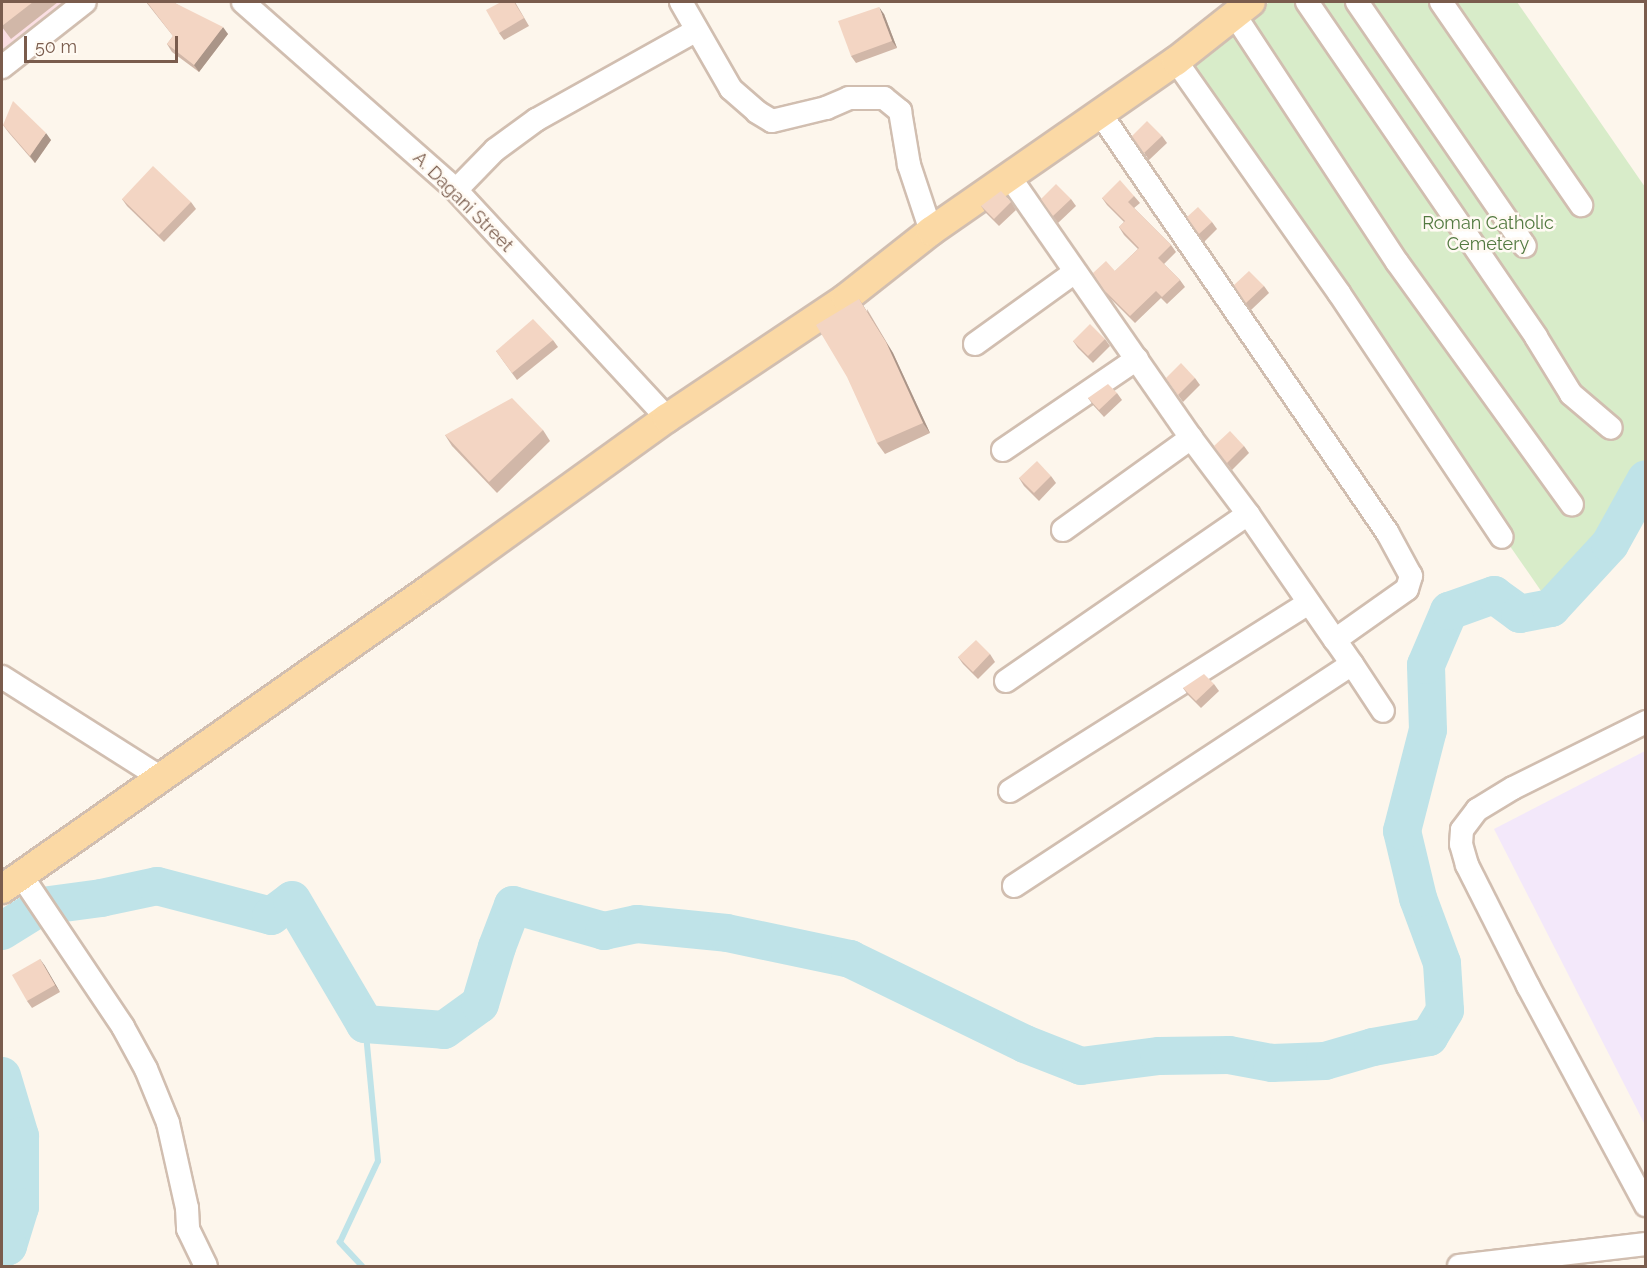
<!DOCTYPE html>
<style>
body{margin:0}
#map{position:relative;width:1647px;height:1268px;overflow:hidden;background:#fdf6ec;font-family:Raleway,sans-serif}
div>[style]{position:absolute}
.education>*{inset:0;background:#f3e8fa}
.medical>*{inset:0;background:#fbdfe3}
.green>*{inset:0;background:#d8ecc9}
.stream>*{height:6px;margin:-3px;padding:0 3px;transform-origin:3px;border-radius:3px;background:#bfe3e8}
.river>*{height:38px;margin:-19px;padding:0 19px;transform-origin:19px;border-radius:19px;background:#bfe3e8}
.roads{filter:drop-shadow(2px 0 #d1beb0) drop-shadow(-2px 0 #d1beb0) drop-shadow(0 2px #d1beb0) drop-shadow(0 -2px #d1beb0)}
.minor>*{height:22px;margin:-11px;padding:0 11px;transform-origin:11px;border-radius:11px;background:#fff}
.major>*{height:28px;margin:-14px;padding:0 14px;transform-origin:14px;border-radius:14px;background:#fbd9a5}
.wall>*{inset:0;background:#d1b7a8}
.shaded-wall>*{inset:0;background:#aa9588}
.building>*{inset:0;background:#f3d5c3}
span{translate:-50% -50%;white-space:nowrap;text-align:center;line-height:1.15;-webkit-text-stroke:5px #fffaf3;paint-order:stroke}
.street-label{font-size:18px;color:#7a5c4d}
.park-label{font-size:18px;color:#537a41}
.frame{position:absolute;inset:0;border:3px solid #7a5c4d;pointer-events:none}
.scale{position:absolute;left:24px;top:36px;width:154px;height:27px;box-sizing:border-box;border:3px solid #7a5c4d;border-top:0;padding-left:8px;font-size:18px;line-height:21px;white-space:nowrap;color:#7a5c4d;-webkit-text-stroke:4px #fffaf3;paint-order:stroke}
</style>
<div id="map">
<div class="education">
<div style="clip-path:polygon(1645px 751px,1645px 1125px,1494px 829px)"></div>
</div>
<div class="medical">
<div style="clip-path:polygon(2px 2px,64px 2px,2px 50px)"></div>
</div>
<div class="green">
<div style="clip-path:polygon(1270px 2px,1517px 2px,1645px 187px,1645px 461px,1605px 545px,1548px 601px,1178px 67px)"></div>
</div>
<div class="stream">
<div style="left:362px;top:1266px;width:33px;rotate:-133deg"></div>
<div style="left:340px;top:1242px;width:89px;rotate:-64.9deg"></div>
<div style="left:378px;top:1161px;width:138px;rotate:-95.4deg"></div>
</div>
<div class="river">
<div style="left:2px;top:931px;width:47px;rotate:-32deg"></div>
<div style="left:42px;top:906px;width:60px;rotate:-7.7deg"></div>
<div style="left:101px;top:898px;width:57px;rotate:-12.1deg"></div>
<div style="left:157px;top:886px;width:118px;rotate:14.7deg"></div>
<div style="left:271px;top:916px;width:26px;rotate:-37deg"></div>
<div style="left:292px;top:900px;width:144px;rotate:59.5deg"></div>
<div style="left:365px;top:1024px;width:79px;rotate:4.3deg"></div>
<div style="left:444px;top:1030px;width:44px;rotate:-35.8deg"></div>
<div style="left:480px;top:1004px;width:59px;rotate:-73.4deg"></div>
<div style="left:497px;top:947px;width:45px;rotate:-69.1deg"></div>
<div style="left:513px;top:905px;width:95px;rotate:15.9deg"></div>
<div style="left:604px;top:931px;width:34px;rotate:-12deg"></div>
<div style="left:637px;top:924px;width:90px;rotate:5.7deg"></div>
<div style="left:727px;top:933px;width:126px;rotate:11.9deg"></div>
<div style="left:850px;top:959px;width:195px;rotate:25.9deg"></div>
<div style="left:1025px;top:1044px;width:60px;rotate:21.4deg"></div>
<div style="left:1081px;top:1066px;width:79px;rotate:-7.3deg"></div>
<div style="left:1159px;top:1056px;width:70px;rotate:-0.8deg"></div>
<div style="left:1229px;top:1055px;width:44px;rotate:10.5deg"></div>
<div style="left:1272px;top:1063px;width:53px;rotate:-2.2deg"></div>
<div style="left:1325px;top:1061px;width:50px;rotate:-16.3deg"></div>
<div style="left:1373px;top:1047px;width:57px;rotate:-10.1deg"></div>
<div style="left:1429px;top:1037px;width:31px;rotate:-59deg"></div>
<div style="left:1445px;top:1010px;width:47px;rotate:-93.7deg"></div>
<div style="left:1442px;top:963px;width:69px;rotate:-110.3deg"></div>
<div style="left:1418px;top:898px;width:69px;rotate:-103.4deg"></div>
<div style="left:1402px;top:831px;width:104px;rotate:-75.6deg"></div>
<div style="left:1428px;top:730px;width:65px;rotate:-91.8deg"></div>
<div style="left:1426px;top:665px;width:59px;rotate:-66.9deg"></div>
<div style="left:1449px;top:611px;width:48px;rotate:-19.6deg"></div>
<div style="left:1494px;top:595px;width:32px;rotate:36deg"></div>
<div style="left:1520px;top:614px;width:32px;rotate:-11deg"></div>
<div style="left:1551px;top:608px;width:87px;rotate:-47.3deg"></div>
<div style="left:1610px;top:544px;width:74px;rotate:-61deg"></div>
<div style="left:2px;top:1076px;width:63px;rotate:73.3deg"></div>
<div style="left:20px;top:1136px;width:71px;rotate:90deg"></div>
<div style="left:20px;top:1207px;width:41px;rotate:107.1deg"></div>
<div style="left:8px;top:1246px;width:7px;rotate:153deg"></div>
</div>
<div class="roads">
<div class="minor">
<div style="left:243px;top:2px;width:284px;rotate:41.4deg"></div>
<div style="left:456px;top:190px;width:311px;rotate:47.2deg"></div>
<div style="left:681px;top:2px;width:100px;rotate:60.1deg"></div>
<div style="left:731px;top:89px;width:35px;rotate:41deg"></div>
<div style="left:757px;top:112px;width:17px;rotate:31deg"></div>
<div style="left:772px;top:121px;width:56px;rotate:-13.5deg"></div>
<div style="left:826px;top:108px;width:25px;rotate:-23deg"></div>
<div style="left:849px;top:98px;width:35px"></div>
<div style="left:884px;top:98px;width:21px;rotate:39deg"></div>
<div style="left:900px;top:111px;width:55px;rotate:80.5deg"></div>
<div style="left:909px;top:165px;width:70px;rotate:71.6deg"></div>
<div style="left:1307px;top:2px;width:406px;rotate:55.6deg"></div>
<div style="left:1536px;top:337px;width:67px;rotate:58.4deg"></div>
<div style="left:1571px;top:394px;width:52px;rotate:40.4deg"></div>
<div style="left:1357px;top:2px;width:296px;rotate:55.5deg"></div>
<div style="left:1441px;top:2px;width:247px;rotate:55.4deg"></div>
<div style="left:1234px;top:14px;width:297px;rotate:56.7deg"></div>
<div style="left:1397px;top:262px;width:299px;rotate:54.2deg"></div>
<div style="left:1176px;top:61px;width:284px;rotate:54.9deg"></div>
<div style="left:1339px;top:293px;width:293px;rotate:56.3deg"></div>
<div style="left:2px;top:67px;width:105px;rotate:-38.1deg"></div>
<div style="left:1009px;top:176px;width:319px;rotate:55.2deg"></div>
<div style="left:1191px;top:438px;width:95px;rotate:53.1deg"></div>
<div style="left:1248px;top:514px;width:153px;rotate:55.4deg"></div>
<div style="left:1335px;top:640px;width:88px;rotate:-35.3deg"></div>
<div style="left:1407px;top:589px;width:14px;rotate:-73deg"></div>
<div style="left:1411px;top:576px;width:50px;rotate:-118.6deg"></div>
<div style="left:1387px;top:532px;width:508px;rotate:-124.41deg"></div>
<div style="left:456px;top:190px;width:56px;rotate:-45.7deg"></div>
<div style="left:495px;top:150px;width:51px;rotate:-36.2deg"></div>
<div style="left:536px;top:120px;width:184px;rotate:-29.2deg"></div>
<div style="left:975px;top:344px;width:123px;rotate:-35.8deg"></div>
<div style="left:1003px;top:450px;width:162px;rotate:-34.2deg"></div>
<div style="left:1063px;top:530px;width:158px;rotate:-35.7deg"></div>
<div style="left:1352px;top:664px;width:56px;rotate:56.6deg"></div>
<div style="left:2px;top:677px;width:188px;rotate:32.4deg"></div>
<div style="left:1006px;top:681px;width:294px;rotate:-34.6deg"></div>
<div style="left:1646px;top:722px;width:148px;rotate:153.6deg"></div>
<div style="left:1513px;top:788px;width:42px;rotate:148.6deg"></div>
<div style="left:1477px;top:810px;width:25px;rotate:127deg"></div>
<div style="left:1462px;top:830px;width:14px;rotate:94deg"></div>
<div style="left:1461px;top:844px;width:22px;rotate:74deg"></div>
<div style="left:1467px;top:865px;width:136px;rotate:63.2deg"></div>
<div style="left:1528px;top:986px;width:249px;rotate:61.7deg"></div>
<div style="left:1010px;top:791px;width:353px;rotate:-32.2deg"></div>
<div style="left:21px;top:875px;width:183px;rotate:56.1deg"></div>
<div style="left:123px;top:1027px;width:48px;rotate:61.3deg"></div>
<div style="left:146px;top:1069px;width:58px;rotate:67.8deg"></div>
<div style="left:168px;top:1123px;width:87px;rotate:77.4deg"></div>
<div style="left:187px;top:1208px;width:21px;rotate:87deg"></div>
<div style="left:188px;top:1229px;width:41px;rotate:64.1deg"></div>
<div style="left:1014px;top:886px;width:404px;rotate:-33.3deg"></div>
<div style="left:1352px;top:664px;width:29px;rotate:-125deg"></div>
<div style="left:1459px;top:1266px;width:188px;rotate:-6.7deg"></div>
</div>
<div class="major">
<div style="left:2px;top:889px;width:528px;rotate:-35.05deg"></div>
<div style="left:434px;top:586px;width:287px;rotate:-35.8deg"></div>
<div style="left:667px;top:418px;width:216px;rotate:-33.8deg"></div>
<div style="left:846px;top:298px;width:108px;rotate:-38.2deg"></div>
<div style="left:931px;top:231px;width:298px;rotate:-34.8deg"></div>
<div style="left:1176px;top:61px;width:95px;rotate:-38.2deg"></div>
</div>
</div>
<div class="wall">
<div style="clip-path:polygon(2px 2px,58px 2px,11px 39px,2px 27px)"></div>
<div style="clip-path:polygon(146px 2px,173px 2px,228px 34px,199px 72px,172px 52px,167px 44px,173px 36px)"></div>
<div style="clip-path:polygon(515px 2px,529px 26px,504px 40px,499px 33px)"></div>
<div style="clip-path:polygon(884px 14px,897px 48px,856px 63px,851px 56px)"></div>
<div style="clip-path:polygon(3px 125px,51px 140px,35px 163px,9px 133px)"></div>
<div style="clip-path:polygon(1132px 136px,1162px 136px,1167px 143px,1149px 160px)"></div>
<div style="clip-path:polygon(1134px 196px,1140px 203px,1134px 208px,1171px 245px,1176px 252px,1164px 264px,1180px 280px,1185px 287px,1167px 304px,1161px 298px,1135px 323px,1110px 298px,1093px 273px,1115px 271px,1138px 249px,1124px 235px,1119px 227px,1124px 222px,1107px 205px,1102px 198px)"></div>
<div style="clip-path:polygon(122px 199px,191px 202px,196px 209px,164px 242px,127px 206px)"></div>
<div style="clip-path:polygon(1041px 199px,1071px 199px,1076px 206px,1058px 223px)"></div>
<div style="clip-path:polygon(1011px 202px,1016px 210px,999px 226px,986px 213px,981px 206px)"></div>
<div style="clip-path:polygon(1187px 217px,1212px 222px,1217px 229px,1204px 242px)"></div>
<div style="clip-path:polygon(1234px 285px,1264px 286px,1269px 293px,1251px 310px)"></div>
<div style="clip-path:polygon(867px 309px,893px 353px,930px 433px,885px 454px,877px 443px)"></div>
<div style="clip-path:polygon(1105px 339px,1110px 346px,1093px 363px,1078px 348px,1073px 341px)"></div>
<div style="clip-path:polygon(553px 340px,558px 347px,517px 380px,496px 351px)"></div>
<div style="clip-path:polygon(1166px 378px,1195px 378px,1200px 385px,1183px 402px)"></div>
<div style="clip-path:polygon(1117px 393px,1122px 400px,1104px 417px,1093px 405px,1088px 398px)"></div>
<div style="clip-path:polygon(543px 430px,550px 441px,497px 493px,452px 446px,445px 435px)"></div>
<div style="clip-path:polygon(1214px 446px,1244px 446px,1249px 453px,1232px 470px)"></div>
<div style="clip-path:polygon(1051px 476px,1056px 483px,1039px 501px,1024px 486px,1019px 478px)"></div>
<div style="clip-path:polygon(990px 654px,995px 662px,978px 679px,963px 664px,958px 657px)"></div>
<div style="clip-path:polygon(1214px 684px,1219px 691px,1201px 708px,1188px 695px,1183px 688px)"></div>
<div style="clip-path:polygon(40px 959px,60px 992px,32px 1008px,27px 1001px)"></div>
</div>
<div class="shaded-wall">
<div style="clip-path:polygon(879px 7px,884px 14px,897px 48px,892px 41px)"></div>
<div style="clip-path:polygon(223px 27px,228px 34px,199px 72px,194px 65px)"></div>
<div style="clip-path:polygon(46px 133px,51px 140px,35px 163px,30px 156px)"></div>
<div style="clip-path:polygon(859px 299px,893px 353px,930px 433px,923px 423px)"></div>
<div style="clip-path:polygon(40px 959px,45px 966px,60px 992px,55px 985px)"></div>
</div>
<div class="building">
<div style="clip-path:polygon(2px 2px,33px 2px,2px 26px)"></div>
<div style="clip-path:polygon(147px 2px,173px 2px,223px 27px,194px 65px,167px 44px,173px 36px)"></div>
<div style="clip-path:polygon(501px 2px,514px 2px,524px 18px,499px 33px,486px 10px)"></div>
<div style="clip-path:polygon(879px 7px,892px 41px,851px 56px,838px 21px)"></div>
<div style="clip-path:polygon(13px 101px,46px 133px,30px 156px,3px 125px)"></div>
<div style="clip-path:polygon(1147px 121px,1162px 136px,1144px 153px,1132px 136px)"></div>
<div style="clip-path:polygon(153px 166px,191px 202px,159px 235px,122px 199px)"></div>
<div style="clip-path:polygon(1120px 180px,1134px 196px,1128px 202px,1171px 245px,1158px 258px,1180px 280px,1162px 297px,1156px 291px,1130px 316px,1105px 291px,1093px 273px,1106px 261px,1115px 271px,1139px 248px,1119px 227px,1125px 221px,1102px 198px)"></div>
<div style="clip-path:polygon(1056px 184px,1071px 199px,1053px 216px,1041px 199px)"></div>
<div style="clip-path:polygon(1001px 191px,1011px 202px,994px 219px,981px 206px)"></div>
<div style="clip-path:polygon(1198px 207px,1212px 222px,1199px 234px,1187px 217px)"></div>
<div style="clip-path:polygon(1249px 271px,1264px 286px,1246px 303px,1234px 285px)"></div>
<div style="clip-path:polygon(859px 299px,886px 342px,923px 423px,877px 443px,847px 377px,816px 325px)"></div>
<div style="clip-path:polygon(533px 319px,553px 340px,512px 373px,496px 351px)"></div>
<div style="clip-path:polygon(1090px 324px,1105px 339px,1088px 356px,1073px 341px)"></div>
<div style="clip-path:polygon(1181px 363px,1195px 378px,1178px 395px,1166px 378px)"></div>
<div style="clip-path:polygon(1108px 384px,1117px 393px,1099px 410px,1088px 398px)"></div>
<div style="clip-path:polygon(512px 398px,543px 430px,489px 482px,445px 435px)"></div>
<div style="clip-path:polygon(1230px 431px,1244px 446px,1227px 463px,1214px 446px)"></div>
<div style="clip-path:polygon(1037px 461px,1051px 476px,1034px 493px,1019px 478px)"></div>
<div style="clip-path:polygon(976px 640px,990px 654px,973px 672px,958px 657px)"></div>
<div style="clip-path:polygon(1204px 674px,1214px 684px,1196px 701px,1183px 688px)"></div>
<div style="clip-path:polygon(40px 959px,55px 985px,27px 1001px,12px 975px)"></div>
</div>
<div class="street-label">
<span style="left:463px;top:202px;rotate:45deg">A. Dagani Street</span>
</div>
<div class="park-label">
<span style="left:1488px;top:234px">Roman Catholic<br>Cemetery</span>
</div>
<div class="frame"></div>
<div class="scale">50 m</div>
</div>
